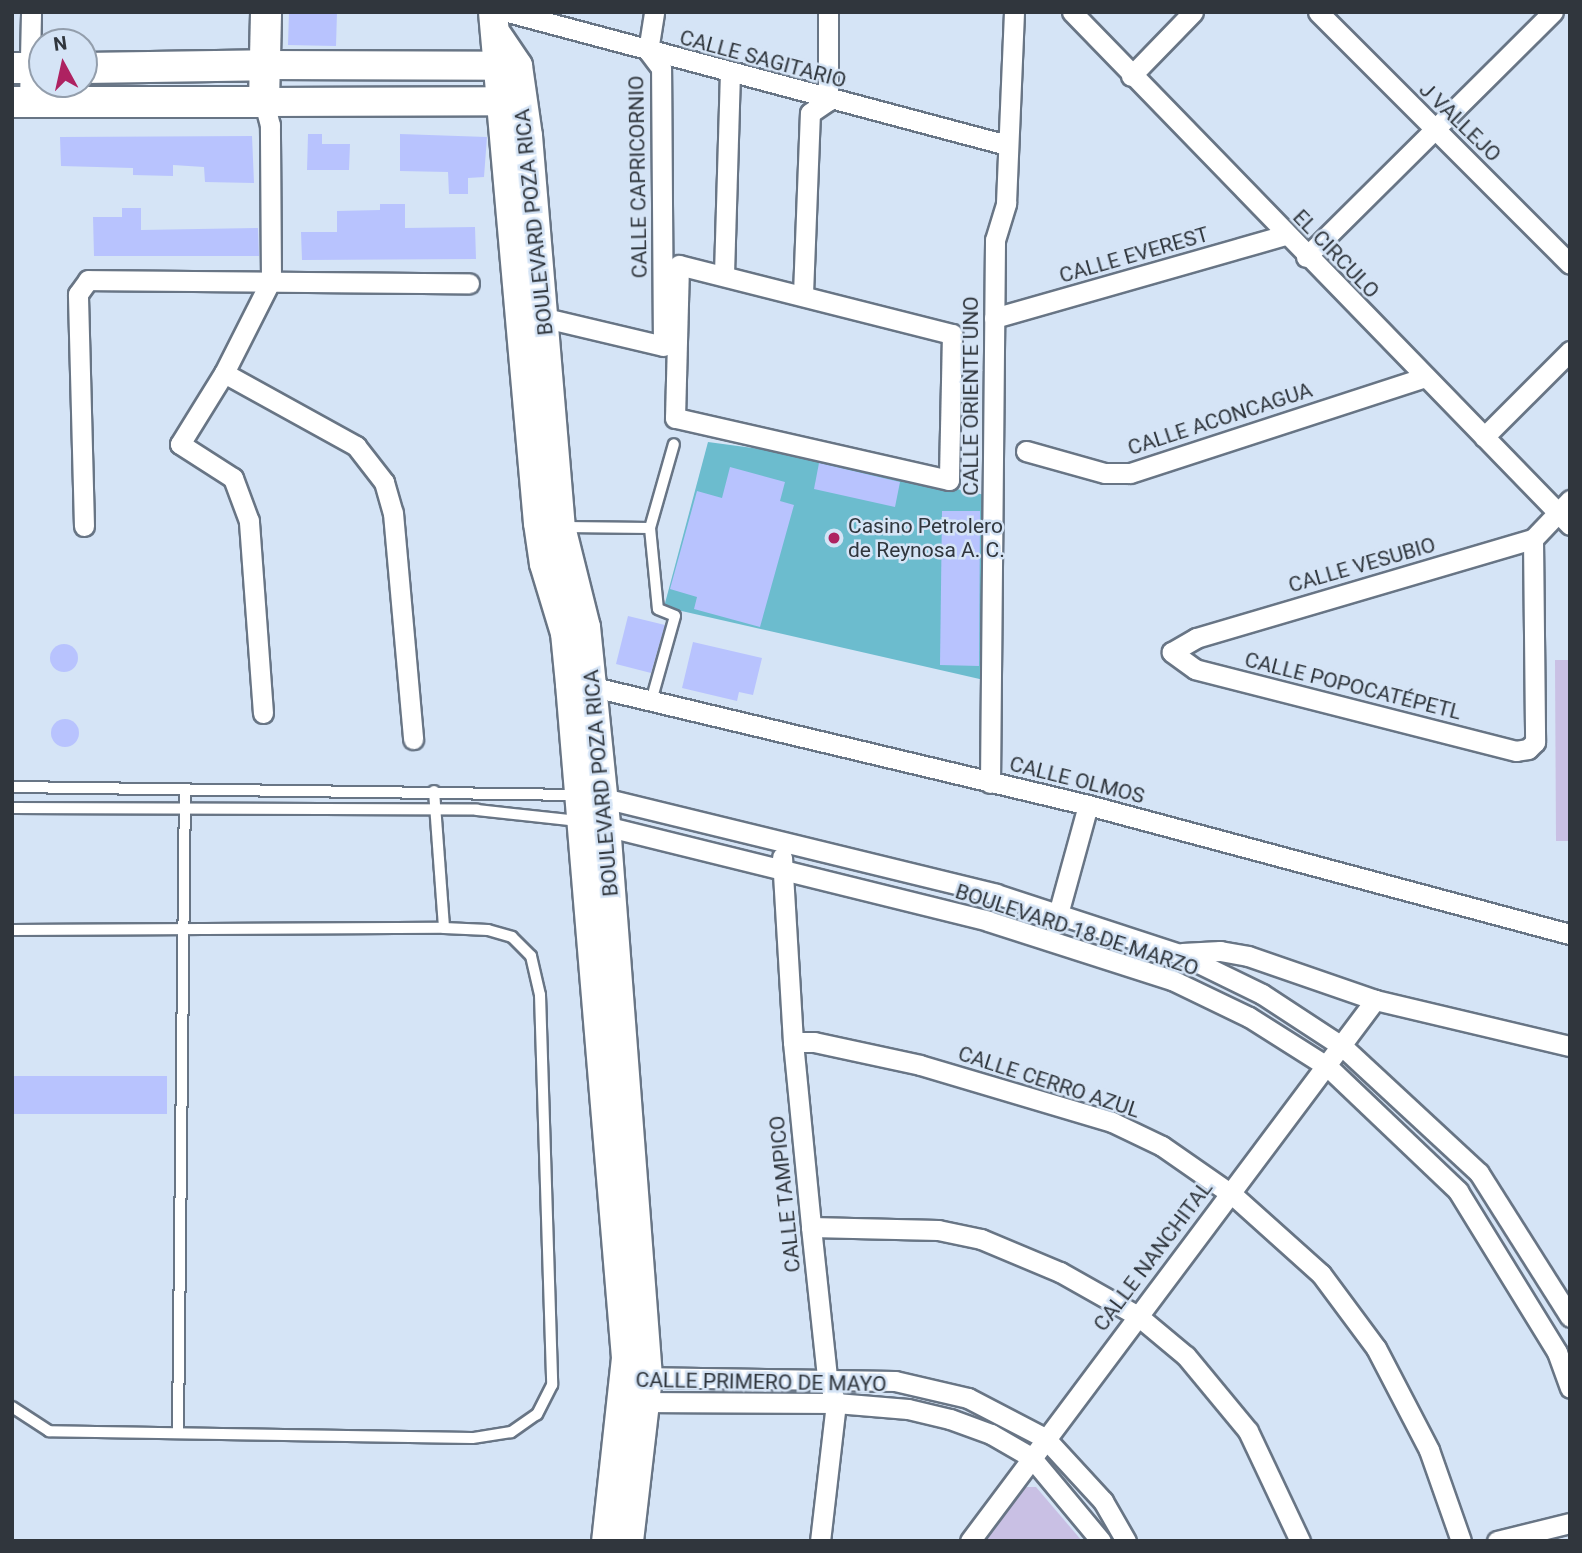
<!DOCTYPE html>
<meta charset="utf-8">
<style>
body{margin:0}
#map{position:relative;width:1582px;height:1553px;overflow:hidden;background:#d5e4f6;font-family:Roboto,sans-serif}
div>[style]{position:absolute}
.green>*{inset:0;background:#c9c0e4}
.water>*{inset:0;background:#6cbcce}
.building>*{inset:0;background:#b8c3fe}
.round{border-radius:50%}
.roads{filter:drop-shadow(2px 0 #687585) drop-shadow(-2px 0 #687585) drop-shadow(0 2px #687585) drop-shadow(0 -2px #687585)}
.service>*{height:10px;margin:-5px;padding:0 5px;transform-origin:5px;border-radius:5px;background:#fff}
.minor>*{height:19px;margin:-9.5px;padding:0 9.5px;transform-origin:9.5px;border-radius:9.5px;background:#fff}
.secondary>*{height:28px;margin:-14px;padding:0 14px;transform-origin:14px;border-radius:14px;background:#fff}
.primary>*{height:30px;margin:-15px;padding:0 15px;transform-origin:15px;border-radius:15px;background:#fff}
.dots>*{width:19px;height:19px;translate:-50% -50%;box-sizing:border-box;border:4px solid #d5e4f6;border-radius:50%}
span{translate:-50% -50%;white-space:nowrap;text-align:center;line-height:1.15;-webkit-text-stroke:5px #d5e4f6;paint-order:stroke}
.street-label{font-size:21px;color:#30363d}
.poi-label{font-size:21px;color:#30363d}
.left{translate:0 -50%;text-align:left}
.frame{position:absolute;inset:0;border:14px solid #30363d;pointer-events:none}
.north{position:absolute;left:28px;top:28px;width:70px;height:70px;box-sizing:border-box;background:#d5e4f6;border:2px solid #939eac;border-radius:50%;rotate:352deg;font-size:19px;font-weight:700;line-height:28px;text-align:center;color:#30363d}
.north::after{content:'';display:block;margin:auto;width:24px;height:32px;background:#ae2261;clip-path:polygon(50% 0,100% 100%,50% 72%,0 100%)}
</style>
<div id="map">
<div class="green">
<div style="clip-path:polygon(1555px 660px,1570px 660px,1570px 841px,1556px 841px)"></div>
<div style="clip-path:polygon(1026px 1487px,1036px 1487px,1082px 1541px,979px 1541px)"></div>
</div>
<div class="water">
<div style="clip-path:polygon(708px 442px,775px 451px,990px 496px,984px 680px,664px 607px)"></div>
</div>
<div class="building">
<div style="clip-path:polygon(289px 12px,337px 12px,336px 46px,288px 45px)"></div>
<div style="clip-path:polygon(308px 134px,322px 134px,322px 144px,350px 144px,349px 170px,307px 170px)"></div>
<div style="clip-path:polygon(400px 134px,487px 137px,484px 177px,468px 178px,468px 194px,449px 194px,448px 172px,400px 171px)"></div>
<div style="clip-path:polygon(252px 136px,254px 183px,205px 182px,204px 167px,173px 165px,173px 176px,133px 175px,133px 168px,61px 166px,60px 137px)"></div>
<div style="clip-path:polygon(380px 204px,405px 204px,405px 228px,475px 227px,476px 259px,302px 260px,301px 232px,337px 232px,337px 211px,380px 210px)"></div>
<div style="clip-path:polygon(122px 208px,141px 208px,141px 230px,258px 228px,259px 256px,94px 256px,93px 217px,122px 217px)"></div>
<div style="clip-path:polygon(819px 463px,900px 482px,895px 507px,814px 489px)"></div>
<div style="clip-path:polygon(730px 467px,785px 482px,780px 501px,794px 505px,760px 627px,694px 609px,697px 597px,670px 589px,697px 491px,722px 498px)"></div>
<div style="clip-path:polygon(942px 511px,980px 511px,979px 666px,940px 665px)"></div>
<div style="clip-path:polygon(628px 616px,665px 625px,651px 673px,616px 664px)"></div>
<div style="clip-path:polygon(693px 642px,762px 658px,753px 695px,739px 692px,737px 701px,682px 688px)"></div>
<div class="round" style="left:50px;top:644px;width:28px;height:28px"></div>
<div class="round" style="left:51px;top:719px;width:28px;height:28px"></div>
<div style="clip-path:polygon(12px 1076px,167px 1076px,167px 1114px,12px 1114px)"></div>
</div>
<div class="roads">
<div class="service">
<div style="left:565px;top:527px;width:85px;rotate:0.7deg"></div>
<div style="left:650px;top:528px;width:87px;rotate:-74.1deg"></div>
<div style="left:650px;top:528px;width:81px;rotate:84.4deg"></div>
<div style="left:658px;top:609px;width:18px;rotate:22deg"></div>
<div style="left:675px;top:616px;width:85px;rotate:105.7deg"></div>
<div style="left:12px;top:787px;width:564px;rotate:0.81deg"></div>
<div style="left:434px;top:791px;width:137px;rotate:85.8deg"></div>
<div style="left:12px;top:808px;width:465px;rotate:0.2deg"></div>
<div style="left:477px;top:810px;width:102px;rotate:6.2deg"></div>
<div style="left:12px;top:930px;width:432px;rotate:-0.3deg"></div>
<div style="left:444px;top:928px;width:44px;rotate:2.6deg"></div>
<div style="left:488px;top:930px;width:25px;rotate:16deg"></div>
<div style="left:512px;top:937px;width:27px;rotate:45deg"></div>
<div style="left:531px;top:956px;width:40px;rotate:77deg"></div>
<div style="left:540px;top:995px;width:390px;rotate:88.2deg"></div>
<div style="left:552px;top:1385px;width:33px;rotate:117deg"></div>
<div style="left:537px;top:1414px;width:32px;rotate:145deg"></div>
<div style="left:511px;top:1432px;width:39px;rotate:171deg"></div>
<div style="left:472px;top:1438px;width:423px;rotate:-179.1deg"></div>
<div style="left:49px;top:1431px;width:44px;rotate:-147deg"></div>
<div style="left:178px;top:1431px;width:642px;rotate:-89.38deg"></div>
</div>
<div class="minor">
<div style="left:508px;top:12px;width:516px;rotate:14.92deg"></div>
<div style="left:1072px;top:12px;width:715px;rotate:45.85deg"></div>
<div style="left:1318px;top:12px;width:356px;rotate:45deg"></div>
<div style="left:1131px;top:76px;width:89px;rotate:-45.9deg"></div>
<div style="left:29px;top:102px;width:90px;rotate:-88.7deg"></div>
<div style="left:1306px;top:257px;width:348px;rotate:-44.8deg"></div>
<div style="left:679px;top:265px;width:282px;rotate:14.2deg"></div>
<div style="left:952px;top:334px;width:146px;rotate:91.2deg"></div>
<div style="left:949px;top:480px;width:281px;rotate:-167.2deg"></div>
<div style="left:675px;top:418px;width:153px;rotate:-88.5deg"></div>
<div style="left:724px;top:274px;width:201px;rotate:-88.3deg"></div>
<div style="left:803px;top:294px;width:181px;rotate:-87.8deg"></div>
<div style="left:810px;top:113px;width:22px;rotate:-34deg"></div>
<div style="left:828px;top:101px;width:89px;rotate:-90deg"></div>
<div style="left:545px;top:318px;width:121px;rotate:13.3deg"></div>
<div style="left:663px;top:346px;width:278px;rotate:-90.4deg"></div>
<div style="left:661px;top:68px;width:21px;rotate:-127deg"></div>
<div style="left:648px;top:51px;width:39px;rotate:-81deg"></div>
<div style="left:994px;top:318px;width:304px;rotate:-15.9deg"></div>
<div style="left:224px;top:373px;width:151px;rotate:28.9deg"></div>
<div style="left:356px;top:446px;width:46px;rotate:52.1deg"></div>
<div style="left:384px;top:482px;width:32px;rotate:74deg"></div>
<div style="left:393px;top:513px;width:227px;rotate:84.9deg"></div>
<div style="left:1484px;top:437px;width:122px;rotate:-45deg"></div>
<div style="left:1026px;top:451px;width:82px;rotate:15.6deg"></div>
<div style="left:1105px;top:473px;width:25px"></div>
<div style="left:1130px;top:473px;width:310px;rotate:-18deg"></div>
<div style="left:84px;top:526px;width:232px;rotate:-91.5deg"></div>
<div style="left:78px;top:294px;width:17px;rotate:-54deg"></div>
<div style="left:88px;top:280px;width:381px;rotate:0.5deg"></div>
<div style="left:1533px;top:539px;width:203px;rotate:89.4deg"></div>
<div style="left:1535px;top:742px;width:10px;rotate:135deg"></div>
<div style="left:1528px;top:749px;width:12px;rotate:171deg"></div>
<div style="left:1516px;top:751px;width:331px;rotate:-165.7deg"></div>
<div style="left:1195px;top:669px;width:29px;rotate:-144deg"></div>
<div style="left:1172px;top:652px;width:28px;rotate:-30deg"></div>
<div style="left:1196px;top:638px;width:351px;rotate:-16.4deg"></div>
<div style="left:1533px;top:539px;width:54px;rotate:-46.5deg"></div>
<div style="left:581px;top:684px;width:521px;rotate:13.42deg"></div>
<div style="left:1088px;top:805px;width:499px;rotate:15deg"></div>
<div style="left:263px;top:713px;width:193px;rotate:-94.2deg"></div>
<div style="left:249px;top:521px;width:46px;rotate:-110.4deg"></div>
<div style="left:233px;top:478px;width:63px;rotate:-147.3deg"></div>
<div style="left:180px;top:444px;width:84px;rotate:-58.2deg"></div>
<div style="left:224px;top:373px;width:104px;rotate:-63.2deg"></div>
<div style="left:271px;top:280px;width:155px;rotate:-90.4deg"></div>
<div style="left:270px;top:125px;width:24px;rotate:-105deg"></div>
<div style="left:990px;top:783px;width:543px;rotate:-89.47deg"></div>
<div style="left:995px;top:240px;width:39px;rotate:-73deg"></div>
<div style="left:1006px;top:203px;width:191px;rotate:-87.6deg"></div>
<div style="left:591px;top:795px;width:417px;rotate:13.7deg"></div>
<div style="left:996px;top:894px;width:194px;rotate:18.1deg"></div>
<div style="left:1180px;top:954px;width:91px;rotate:26deg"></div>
<div style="left:1262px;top:994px;width:97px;rotate:33.2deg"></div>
<div style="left:1343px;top:1047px;width:185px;rotate:42.8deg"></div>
<div style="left:1479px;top:1173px;width:170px;rotate:57.7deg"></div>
<div style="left:597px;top:824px;width:403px;rotate:13.9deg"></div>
<div style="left:988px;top:921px;width:193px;rotate:17.8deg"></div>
<div style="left:1172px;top:980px;width:85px;rotate:25.7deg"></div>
<div style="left:1249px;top:1017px;width:93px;rotate:32.3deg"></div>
<div style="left:1328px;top:1067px;width:180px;rotate:43.6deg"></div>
<div style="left:1458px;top:1191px;width:189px;rotate:58.4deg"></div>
<div style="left:1557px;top:1352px;width:38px;rotate:70deg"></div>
<div style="left:782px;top:857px;width:185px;rotate:86.6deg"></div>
<div style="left:793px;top:1042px;width:186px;rotate:84.4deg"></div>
<div style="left:811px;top:1227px;width:151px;rotate:83.9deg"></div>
<div style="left:827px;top:1377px;width:28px;rotate:71deg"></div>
<div style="left:836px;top:1403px;width:139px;rotate:96.6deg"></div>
<div style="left:1055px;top:925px;width:124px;rotate:-74.6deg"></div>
<div style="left:1182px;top:953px;width:38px;rotate:-3deg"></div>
<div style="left:1220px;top:951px;width:28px;rotate:10deg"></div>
<div style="left:1248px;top:956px;width:134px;rotate:19.1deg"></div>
<div style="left:1375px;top:1000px;width:200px;rotate:13.3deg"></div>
<div style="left:793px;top:1042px;width:21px"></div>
<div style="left:814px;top:1042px;width:108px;rotate:12.2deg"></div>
<div style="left:920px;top:1065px;width:200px;rotate:16.5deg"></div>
<div style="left:1112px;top:1122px;width:55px;rotate:25.6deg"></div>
<div style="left:1162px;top:1146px;width:88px;rotate:34.8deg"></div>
<div style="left:1234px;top:1196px;width:117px;rotate:41.9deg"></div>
<div style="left:1321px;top:1274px;width:92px;rotate:53.4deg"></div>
<div style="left:1376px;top:1348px;width:115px;rotate:62.5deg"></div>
<div style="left:1429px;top:1450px;width:96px;rotate:70.6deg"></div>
<div style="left:811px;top:1227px;width:127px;rotate:1.4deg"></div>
<div style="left:938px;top:1230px;width:44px;rotate:11.8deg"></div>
<div style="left:981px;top:1239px;width:86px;rotate:22.7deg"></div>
<div style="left:1060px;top:1272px;width:90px;rotate:29.4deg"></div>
<div style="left:1138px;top:1316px;width:62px;rotate:39.8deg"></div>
<div style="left:1186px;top:1356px;width:97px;rotate:50.4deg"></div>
<div style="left:1248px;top:1431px;width:122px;rotate:64.7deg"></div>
<div style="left:637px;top:1377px;width:258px;rotate:0.9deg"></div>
<div style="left:895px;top:1381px;width:75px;rotate:13.1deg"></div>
<div style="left:968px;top:1398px;width:87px;rotate:27.5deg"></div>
<div style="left:1045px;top:1438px;width:86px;rotate:47.4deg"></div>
<div style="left:1103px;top:1501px;width:46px;rotate:60.1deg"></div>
<div style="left:635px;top:1402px;width:201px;rotate:0.3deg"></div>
<div style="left:836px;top:1403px;width:72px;rotate:4.8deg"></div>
<div style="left:908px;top:1409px;width:43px;rotate:13.4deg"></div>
<div style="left:950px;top:1419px;width:44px;rotate:20.1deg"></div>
<div style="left:991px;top:1434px;width:46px;rotate:29.9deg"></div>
<div style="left:1031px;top:1457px;width:109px;rotate:50.2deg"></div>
<div style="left:970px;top:1541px;width:676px;rotate:-53.18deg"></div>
<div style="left:1497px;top:1541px;width:75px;rotate:-13.9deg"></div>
</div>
<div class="secondary">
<div style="left:493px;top:12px;width:513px;rotate:84.97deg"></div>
<div style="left:538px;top:523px;width:41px;rotate:81.7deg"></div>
<div style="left:544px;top:564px;width:72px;rotate:73.1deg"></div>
<div style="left:565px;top:633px;width:51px;rotate:84.4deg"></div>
<div style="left:570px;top:684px;width:676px;rotate:85.25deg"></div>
<div style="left:626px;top:1358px;width:184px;rotate:96.2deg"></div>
<div style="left:498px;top:36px;width:36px;rotate:56deg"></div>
<div style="left:518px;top:66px;width:71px;rotate:81.9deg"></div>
<div style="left:528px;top:136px;width:392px;rotate:85.2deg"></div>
<div style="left:561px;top:527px;width:103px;rotate:76deg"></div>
<div style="left:586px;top:627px;width:199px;rotate:84.2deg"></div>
<div style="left:606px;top:825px;width:554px;rotate:85.65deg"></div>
<div style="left:648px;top:1377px;width:165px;rotate:96.6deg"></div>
<div style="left:265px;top:65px;width:250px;rotate:0.2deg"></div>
<div style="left:264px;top:102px;width:256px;rotate:-0.2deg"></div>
</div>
<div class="primary">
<div style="left:12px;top:68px;width:30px"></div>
<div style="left:84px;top:68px;width:181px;rotate:-0.9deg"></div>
<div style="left:12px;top:102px;width:252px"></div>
<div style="left:264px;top:102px;width:90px;rotate:-88.7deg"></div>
</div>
</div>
<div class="dots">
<div style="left:834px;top:538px;background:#ae2261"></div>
</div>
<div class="street-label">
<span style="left:763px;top:59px;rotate:15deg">CALLE SAGITARIO</span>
<span style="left:1460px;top:122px;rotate:44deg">J VALLEJO</span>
<span style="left:638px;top:177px;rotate:-91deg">CALLE CAPRICORNIO</span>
<span style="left:534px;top:222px;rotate:-96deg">BOULEVARD POZA RICA</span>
<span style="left:1336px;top:254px;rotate:46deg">EL CIRCULO</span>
<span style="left:1134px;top:255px;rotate:-16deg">CALLE EVEREST</span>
<span style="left:971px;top:396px;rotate:-90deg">CALLE ORIENTE UNO</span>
<span style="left:1220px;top:419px;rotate:-18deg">CALLE ACONCAGUA</span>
<span style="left:1362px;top:565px;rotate:-16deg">CALLE VESUBIO</span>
<span style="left:1353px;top:686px;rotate:14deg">CALLE POPOCATÉPETL</span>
<span style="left:1077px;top:780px;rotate:14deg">CALLE OLMOS</span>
<span style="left:601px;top:783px;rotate:-95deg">BOULEVARD POZA RICA</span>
<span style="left:1077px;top:930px;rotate:18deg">BOULEVARD 18 DE MARZO</span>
<span style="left:1049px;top:1082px;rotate:18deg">CALLE CERRO AZUL</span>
<span style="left:785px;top:1194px;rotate:-96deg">CALLE TAMPICO</span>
<span style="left:1153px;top:1256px;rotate:-53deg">CALLE NANCHITAL</span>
<span style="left:761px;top:1382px;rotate:1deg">CALLE PRIMERO DE MAYO</span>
</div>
<div class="poi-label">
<span class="left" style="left:848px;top:538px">Casino Petrolero<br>de Reynosa A. C.</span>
</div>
<div class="frame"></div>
<div class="north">N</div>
</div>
